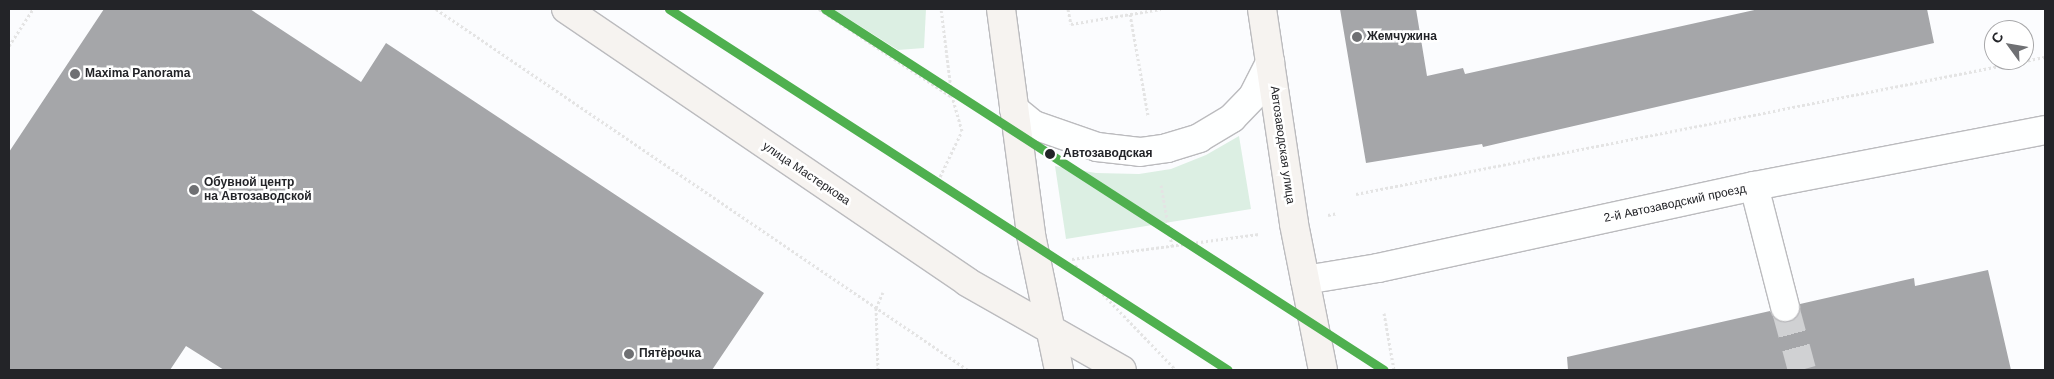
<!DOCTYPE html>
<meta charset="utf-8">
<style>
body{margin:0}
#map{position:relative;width:2054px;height:379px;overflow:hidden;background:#fbfcfe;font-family:Helvetica,sans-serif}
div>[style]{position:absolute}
.green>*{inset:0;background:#dcefe3}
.building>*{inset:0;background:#a5a6a9}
.minor-tunnel>*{height:28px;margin-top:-14px;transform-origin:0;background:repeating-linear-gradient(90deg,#d0d1d3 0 28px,transparent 0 42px)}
.path>*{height:3px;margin-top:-1.5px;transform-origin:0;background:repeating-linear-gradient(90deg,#e4e4e4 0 2.5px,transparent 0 5px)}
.roads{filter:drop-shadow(1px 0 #bbbbbe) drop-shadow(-1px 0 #bbbbbe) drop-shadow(0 1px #bbbbbe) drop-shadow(0 -1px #bbbbbe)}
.minor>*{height:28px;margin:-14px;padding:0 14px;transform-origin:14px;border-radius:14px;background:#feffff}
.major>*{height:28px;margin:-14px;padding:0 14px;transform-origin:14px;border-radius:14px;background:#f6f3f0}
.metro-1>*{height:9px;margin:-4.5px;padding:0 4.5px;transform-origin:4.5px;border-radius:4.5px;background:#4fb04f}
.dots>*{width:14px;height:14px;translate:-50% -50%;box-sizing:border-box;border:2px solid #fff;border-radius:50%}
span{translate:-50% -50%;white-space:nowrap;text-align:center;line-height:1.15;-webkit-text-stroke:5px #fff;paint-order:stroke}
.poi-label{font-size:12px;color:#232428;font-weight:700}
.left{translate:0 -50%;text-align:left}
.street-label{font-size:12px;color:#232428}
.stop-label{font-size:12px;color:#232428;font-weight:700}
.frame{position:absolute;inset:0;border:10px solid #232428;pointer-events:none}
.north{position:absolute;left:1984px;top:20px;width:50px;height:50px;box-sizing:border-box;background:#fff;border:1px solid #a7a7a9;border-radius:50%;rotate:302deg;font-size:14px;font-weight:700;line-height:20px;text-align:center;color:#232428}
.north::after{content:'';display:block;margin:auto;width:18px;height:22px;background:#6f7073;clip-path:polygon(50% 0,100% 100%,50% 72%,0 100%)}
</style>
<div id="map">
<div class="green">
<div style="clip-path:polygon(833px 9px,926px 9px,924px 48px,898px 50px)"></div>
<div style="clip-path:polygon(1239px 136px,1251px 209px,1066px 239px,1055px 166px,1096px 173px,1139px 174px,1171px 169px,1206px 155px)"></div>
</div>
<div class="building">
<div style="clip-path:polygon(104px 9px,250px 9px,361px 82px,386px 43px,764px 293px,712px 370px,224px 370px,186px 346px,170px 370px,9px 370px,9px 152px)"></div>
<div style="clip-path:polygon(1340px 9px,1416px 9px,1427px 76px,1463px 68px,1465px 74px,1759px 9px,1927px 9px,1934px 43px,1483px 147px,1482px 144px,1366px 163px)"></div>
<div style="clip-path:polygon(1988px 270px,2011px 370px,1568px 370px,1567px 357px,1770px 311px,1774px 318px,1788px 322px,1796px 318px,1800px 304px,1914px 278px,1915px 286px)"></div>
</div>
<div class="minor-tunnel">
<div style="left:1785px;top:307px;width:65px;rotate:74.9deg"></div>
</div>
<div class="path">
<div style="left:436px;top:9px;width:643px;rotate:34.16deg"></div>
<div style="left:819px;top:9px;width:159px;rotate:33.5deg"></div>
<div style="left:1068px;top:9px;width:15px;rotate:79deg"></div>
<div style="left:1071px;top:24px;width:91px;rotate:-9.5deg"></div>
<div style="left:1130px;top:14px;width:103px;rotate:79.9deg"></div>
<div style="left:9px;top:46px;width:44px;rotate:-57deg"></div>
<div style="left:938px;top:181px;width:55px;rotate:-64.4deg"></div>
<div style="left:962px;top:131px;width:35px;rotate:-106deg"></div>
<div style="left:952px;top:97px;width:89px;rotate:-97.1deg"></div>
<div style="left:1161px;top:185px;width:62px;rotate:79.8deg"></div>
<div style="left:1356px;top:194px;width:702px;rotate:-11.25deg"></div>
<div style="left:1328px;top:215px;width:10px;rotate:-11deg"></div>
<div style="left:1072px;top:259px;width:189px;rotate:-7.6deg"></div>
<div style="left:1075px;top:265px;width:146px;rotate:46.1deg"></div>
<div style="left:1384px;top:313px;width:58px;rotate:80deg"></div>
<div style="left:878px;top:370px;width:62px;rotate:-91.8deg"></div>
<div style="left:876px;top:308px;width:17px;rotate:-66deg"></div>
</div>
<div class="roads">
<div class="minor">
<div style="left:1014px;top:109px;width:26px;rotate:39deg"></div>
<div style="left:1034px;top:125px;width:67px;rotate:19.2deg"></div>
<div style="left:1097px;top:147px;width:43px;rotate:6.6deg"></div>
<div style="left:1140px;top:152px;width:27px;rotate:-8deg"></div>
<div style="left:1167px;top:148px;width:34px;rotate:-17deg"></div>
<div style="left:1199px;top:138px;width:39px;rotate:-31deg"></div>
<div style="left:1232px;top:118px;width:30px;rotate:-46deg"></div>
<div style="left:1253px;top:96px;width:38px;rotate:-63deg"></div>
<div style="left:1754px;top:186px;width:125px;rotate:75.6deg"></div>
<div style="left:1305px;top:280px;width:74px;rotate:-9.3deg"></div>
<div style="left:1378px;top:268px;width:385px;rotate:-12.3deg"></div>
<div style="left:1754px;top:186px;width:296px;rotate:-10.9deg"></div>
</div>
<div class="major">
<div style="left:566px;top:9px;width:485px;rotate:34.2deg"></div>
<div style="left:967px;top:282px;width:178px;rotate:29.6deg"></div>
<div style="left:1001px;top:9px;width:228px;rotate:82.4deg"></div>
<div style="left:1031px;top:235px;width:138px;rotate:78.3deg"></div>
<div style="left:1262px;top:9px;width:217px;rotate:81.5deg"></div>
<div style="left:1294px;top:224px;width:149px;rotate:78.8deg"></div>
</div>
</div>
<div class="metro-1">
<div style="left:669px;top:9px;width:665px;rotate:32.85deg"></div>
<div style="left:825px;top:9px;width:665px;rotate:32.85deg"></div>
</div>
<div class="dots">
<div style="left:1357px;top:37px;background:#6f7073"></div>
<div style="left:75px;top:74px;background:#6f7073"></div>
<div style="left:1050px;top:154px;background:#232428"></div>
<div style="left:194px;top:190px;background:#6f7073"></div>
<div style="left:629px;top:354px;background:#6f7073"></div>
</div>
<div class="poi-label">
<span class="left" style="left:1367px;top:37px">Жемчужина</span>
<span class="left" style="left:85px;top:74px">Maxima Panorama</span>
<span class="left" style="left:204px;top:190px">Обувной центр<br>на Автозаводской</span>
<span class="left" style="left:639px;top:354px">Пятёрочка</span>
</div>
<div class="street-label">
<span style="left:1282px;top:145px;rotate:82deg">Автозаводская улица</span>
<span style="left:806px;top:174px;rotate:34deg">улица Мастеркова</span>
<span style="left:1675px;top:204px;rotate:-12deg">2-й Автозаводский проезд</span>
</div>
<div class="stop-label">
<span class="left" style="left:1063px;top:154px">Автозаводская</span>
</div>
<div class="frame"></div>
<div class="north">С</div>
</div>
